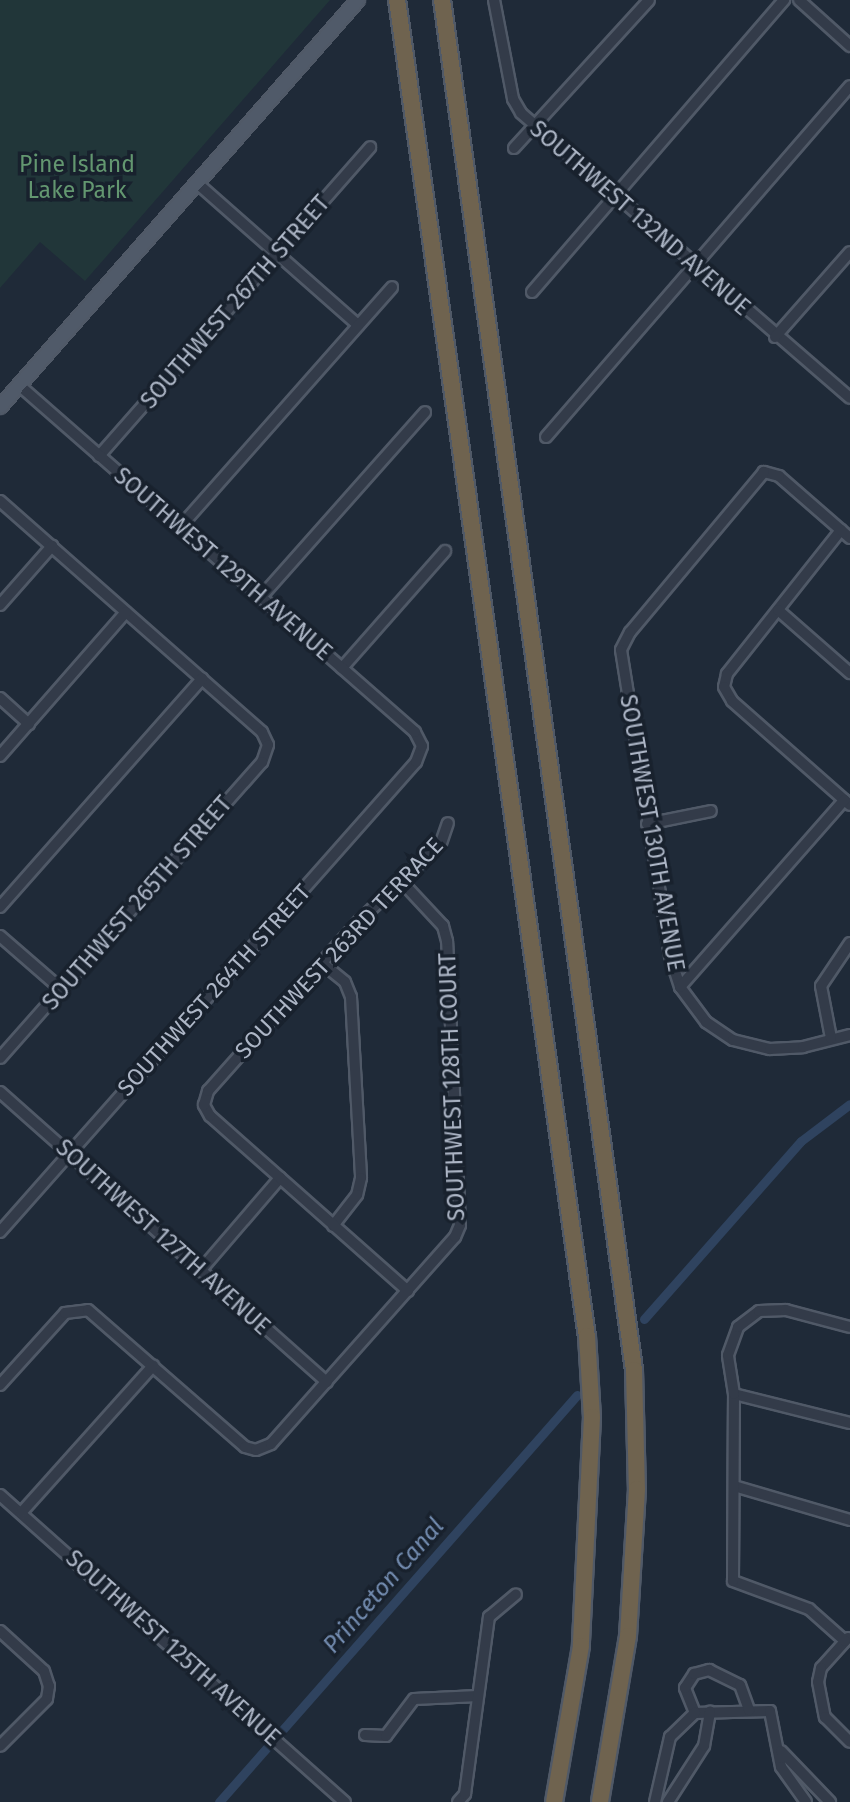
<!DOCTYPE html>
<style>
body{margin:0}
#map{position:relative;width:850px;height:1802px;overflow:hidden;background:#1f2a38;font-family:"Fira Sans",sans-serif}
div>[style]{position:absolute}
.green>*{inset:0;background:#213639}
.canal>*{height:9px;margin:-4.5px;padding:0 4.5px;transform-origin:4.5px;border-radius:4.5px;background:#2f435f}
.roads{filter:drop-shadow(2px 0 #505967) drop-shadow(-2px 0 #505967) drop-shadow(0 2px #505967) drop-shadow(0 -2px #505967)}
.minor>*{height:10px;margin:-5px;padding:0 5px;transform-origin:5px;border-radius:5px;background:#333b49}
.major>*{height:12px;margin:-6px;padding:0 6px;transform-origin:6px;border-radius:6px;background:#505a69}
.highway>*{height:16px;margin:-8px;padding:0 8px;transform-origin:8px;border-radius:8px;background:#6f634f}
span{translate:-50% -50%;white-space:nowrap;text-align:center;line-height:1.15;-webkit-text-stroke:7px #18212d;paint-order:stroke}
.park-label{font-size:23px;color:#639770}
.street-label{font-size:23px;color:#adb6c6}
.water-label{font-size:24px;color:#738cb0;font-style:italic}
</style>
<div id="map">
<div class="green">
<div style="clip-path:polygon(0 0,330px 0,85px 281px,40px 242px,0 288px)"></div>
</div>
<div class="canal">
<div style="left:644px;top:1319px;width:237px;rotate:-48.6deg"></div>
<div style="left:801px;top:1141px;width:61px;rotate:-37.1deg"></div>
<div style="left:219px;top:1802px;width:542px;rotate:-48.66deg"></div>
</div>
<div class="roads">
<div class="minor">
<div style="left:494px;top:0;width:101px;rotate:79.1deg"></div>
<div style="left:513px;top:99px;width:16px;rotate:60deg"></div>
<div style="left:521px;top:113px;width:435px;rotate:40.9deg"></div>
<div style="left:799px;top:0;width:69px;rotate:42deg"></div>
<div style="left:514px;top:148px;width:200px;rotate:-47.6deg"></div>
<div style="left:197px;top:183px;width:215px;rotate:41.4deg"></div>
<div style="left:532px;top:292px;width:386px;rotate:-49.2deg"></div>
<div style="left:775px;top:337px;width:113px;rotate:-48.6deg"></div>
<div style="left:546px;top:437px;width:464px;rotate:-49.1deg"></div>
<div style="left:99px;top:456px;width:411px;rotate:-48.7deg"></div>
<div style="left:0;top:501px;width:349px;rotate:41.4deg"></div>
<div style="left:262px;top:732px;width:14px;rotate:65deg"></div>
<div style="left:268px;top:745px;width:18px;rotate:109deg"></div>
<div style="left:262px;top:762px;width:395px;rotate:131.5deg"></div>
<div style="left:180px;top:527px;width:320px;rotate:-48.5deg"></div>
<div style="left:841px;top:530px;width:184px;rotate:128.4deg"></div>
<div style="left:727px;top:674px;width:13px;rotate:103deg"></div>
<div style="left:724px;top:687px;width:16px;rotate:60deg"></div>
<div style="left:732px;top:701px;width:157px;rotate:41.4deg"></div>
<div style="left:850px;top:538px;width:94px;rotate:-138.9deg"></div>
<div style="left:779px;top:476px;width:16px;rotate:-165deg"></div>
<div style="left:764px;top:472px;width:209px;rotate:129.9deg"></div>
<div style="left:630px;top:632px;width:20px;rotate:117deg"></div>
<div style="left:621px;top:650px;width:310px;rotate:80.9deg"></div>
<div style="left:670px;top:956px;width:33px;rotate:72deg"></div>
<div style="left:680px;top:987px;width:44px;rotate:53.4deg"></div>
<div style="left:706px;top:1022px;width:32px;rotate:34deg"></div>
<div style="left:733px;top:1040px;width:38px;rotate:14deg"></div>
<div style="left:770px;top:1049px;width:33px;rotate:-3deg"></div>
<div style="left:803px;top:1047px;width:49px;rotate:-14.3deg"></div>
<div style="left:261px;top:597px;width:247px;rotate:-48.4deg"></div>
<div style="left:0;top:605px;width:79px;rotate:-48.6deg"></div>
<div style="left:778px;top:610px;width:96px;rotate:41.2deg"></div>
<div style="left:342px;top:668px;width:156px;rotate:-48.6deg"></div>
<div style="left:0;top:698px;width:39px;rotate:42deg"></div>
<div style="left:0;top:756px;width:191px;rotate:-48.8deg"></div>
<div style="left:647px;top:824px;width:65px;rotate:-11.5deg"></div>
<div style="left:0;top:907px;width:305px;rotate:-48.5deg"></div>
<div style="left:0;top:936px;width:81px;rotate:41deg"></div>
<div style="left:323px;top:964px;width:28px;rotate:39deg"></div>
<div style="left:345px;top:982px;width:16px;rotate:68deg"></div>
<div style="left:351px;top:997px;width:181px;rotate:86.8deg"></div>
<div style="left:361px;top:1178px;width:17px;rotate:103deg"></div>
<div style="left:357px;top:1195px;width:39px;rotate:128deg"></div>
<div style="left:680px;top:987px;width:249px;rotate:-48.7deg"></div>
<div style="left:831px;top:1038px;width:53px;rotate:-100.9deg"></div>
<div style="left:821px;top:986px;width:52px;rotate:-56deg"></div>
<div style="left:0;top:1092px;width:437px;rotate:41.6deg"></div>
<div style="left:0;top:1232px;width:628px;rotate:-48.49deg"></div>
<div style="left:416px;top:762px;width:17px;rotate:-69deg"></div>
<div style="left:422px;top:746px;width:16px;rotate:-117deg"></div>
<div style="left:415px;top:732px;width:527px;rotate:-138.77deg"></div>
<div style="left:200px;top:1271px;width:123px;rotate:-49.3deg"></div>
<div style="left:408px;top:1291px;width:264px;rotate:-138.5deg"></div>
<div style="left:210px;top:1116px;width:13px;rotate:-119deg"></div>
<div style="left:204px;top:1105px;width:15px;rotate:-74deg"></div>
<div style="left:208px;top:1091px;width:227px;rotate:-48.4deg"></div>
<div style="left:359px;top:921px;width:113px;rotate:-43.6deg"></div>
<div style="left:441px;top:843px;width:21px;rotate:-71deg"></div>
<div style="left:0;top:1385px;width:97px;rotate:-47.9deg"></div>
<div style="left:65px;top:1313px;width:23px;rotate:-7deg"></div>
<div style="left:88px;top:1310px;width:208px;rotate:41.1deg"></div>
<div style="left:245px;top:1447px;width:11px;rotate:15deg"></div>
<div style="left:256px;top:1450px;width:16px;rotate:-22deg"></div>
<div style="left:271px;top:1444px;width:277px;rotate:-48.4deg"></div>
<div style="left:455px;top:1237px;width:13px;rotate:-67deg"></div>
<div style="left:460px;top:1225px;width:284px;rotate:-92.6deg"></div>
<div style="left:447px;top:941px;width:16px;rotate:-105deg"></div>
<div style="left:443px;top:926px;width:62px;rotate:-133deg"></div>
<div style="left:734px;top:1394px;width:120px;rotate:14deg"></div>
<div style="left:734px;top:1486px;width:121px;rotate:16.3deg"></div>
<div style="left:0;top:1495px;width:462px;rotate:41.7deg"></div>
<div style="left:21px;top:1513px;width:198px;rotate:-48.1deg"></div>
<div style="left:0;top:1631px;width:59px;rotate:42.3deg"></div>
<div style="left:44px;top:1671px;width:16px;rotate:72deg"></div>
<div style="left:49px;top:1686px;width:13px;rotate:99deg"></div>
<div style="left:47px;top:1699px;width:66px;rotate:135deg"></div>
<div style="left:848px;top:1638px;width:40px;rotate:132deg"></div>
<div style="left:821px;top:1668px;width:14px;rotate:102deg"></div>
<div style="left:818px;top:1682px;width:36px;rotate:79deg"></div>
<div style="left:825px;top:1717px;width:35px;rotate:45deg"></div>
<div style="left:845px;top:1641px;width:48px;rotate:-138.4deg"></div>
<div style="left:809px;top:1609px;width:81px;rotate:-159.8deg"></div>
<div style="left:733px;top:1581px;width:187px;rotate:-89.7deg"></div>
<div style="left:734px;top:1394px;width:39px;rotate:-99deg"></div>
<div style="left:728px;top:1355px;width:30px;rotate:-70deg"></div>
<div style="left:738px;top:1327px;width:26px;rotate:-37deg"></div>
<div style="left:759px;top:1311px;width:27px;rotate:-2deg"></div>
<div style="left:786px;top:1310px;width:66px;rotate:14.9deg"></div>
<div style="left:695px;top:1713px;width:75px;rotate:-1.5deg"></div>
<div style="left:770px;top:1711px;width:57px;rotate:78.9deg"></div>
<div style="left:781px;top:1767px;width:43px;rotate:54.5deg"></div>
<div style="left:695px;top:1713px;width:27px;rotate:-112deg"></div>
<div style="left:685px;top:1688px;width:17px;rotate:-57deg"></div>
<div style="left:694px;top:1674px;width:16px;rotate:-15deg"></div>
<div style="left:709px;top:1670px;width:34px;rotate:26deg"></div>
<div style="left:740px;top:1685px;width:27px;rotate:70deg"></div>
<div style="left:365px;top:1735px;width:21px;rotate:3deg"></div>
<div style="left:386px;top:1736px;width:46px;rotate:-52.9deg"></div>
<div style="left:414px;top:1699px;width:64px;rotate:-2.7deg"></div>
<div style="left:781px;top:1751px;width:71px;rotate:46.1deg"></div>
<div style="left:458px;top:1802px;width:11px;rotate:-49deg"></div>
<div style="left:465px;top:1794px;width:179px;rotate:-82.3deg"></div>
<div style="left:489px;top:1617px;width:35px;rotate:-40deg"></div>
<div style="left:655px;top:1802px;width:67px;rotate:-77deg"></div>
<div style="left:670px;top:1737px;width:35px;rotate:-44deg"></div>
<div style="left:668px;top:1802px;width:67px;rotate:-57.3deg"></div>
<div style="left:704px;top:1746px;width:35px;rotate:-80deg"></div>
</div>
<div class="major">
<div style="left:0;top:407px;width:542px;rotate:-48.66deg"></div>
</div>
<div class="highway">
<div style="left:397px;top:0;width:1349px;rotate:81.91deg"></div>
<div style="left:587px;top:1336px;width:81px;rotate:86.5deg"></div>
<div style="left:592px;top:1417px;width:229px;rotate:92.8deg"></div>
<div style="left:581px;top:1646px;width:158px;rotate:99.8deg"></div>
<div style="left:442px;top:0;width:1383px;rotate:82.02deg"></div>
<div style="left:634px;top:1370px;width:119px;rotate:88.6deg"></div>
<div style="left:637px;top:1489px;width:147px;rotate:93.5deg"></div>
<div style="left:628px;top:1636px;width:168px;rotate:99.6deg"></div>
</div>
</div>
<div class="park-label">
<span style="left:77px;top:177px">Pine Island<br>Lake Park</span>
</div>
<div class="street-label">
<span style="left:640px;top:218px;rotate:41deg">SOUTHWEST 132ND AVENUE</span>
<span style="left:235px;top:302px;rotate:-49deg">SOUTHWEST 267TH STREET</span>
<span style="left:223px;top:564px;rotate:41deg">SOUTHWEST 129TH AVENUE</span>
<span style="left:652px;top:833px;rotate:80deg">SOUTHWEST 130TH AVENUE</span>
<span style="left:137px;top:903px;rotate:-49deg">SOUTHWEST 265TH STREET</span>
<span style="left:339px;top:948px;rotate:-47deg">SOUTHWEST 263RD TERRACE</span>
<span style="left:214px;top:990px;rotate:-48deg">SOUTHWEST 264TH STREET</span>
<span style="left:452px;top:1087px;rotate:-92deg">SOUTHWEST 128TH COURT</span>
<span style="left:163px;top:1237px;rotate:42deg">SOUTHWEST 127TH AVENUE</span>
<span style="left:173px;top:1648px;rotate:42deg">SOUTHWEST 125TH AVENUE</span>
</div>
<div class="water-label">
<span style="left:384px;top:1586px;rotate:-49deg">Princeton Canal</span>
</div>
</div>
